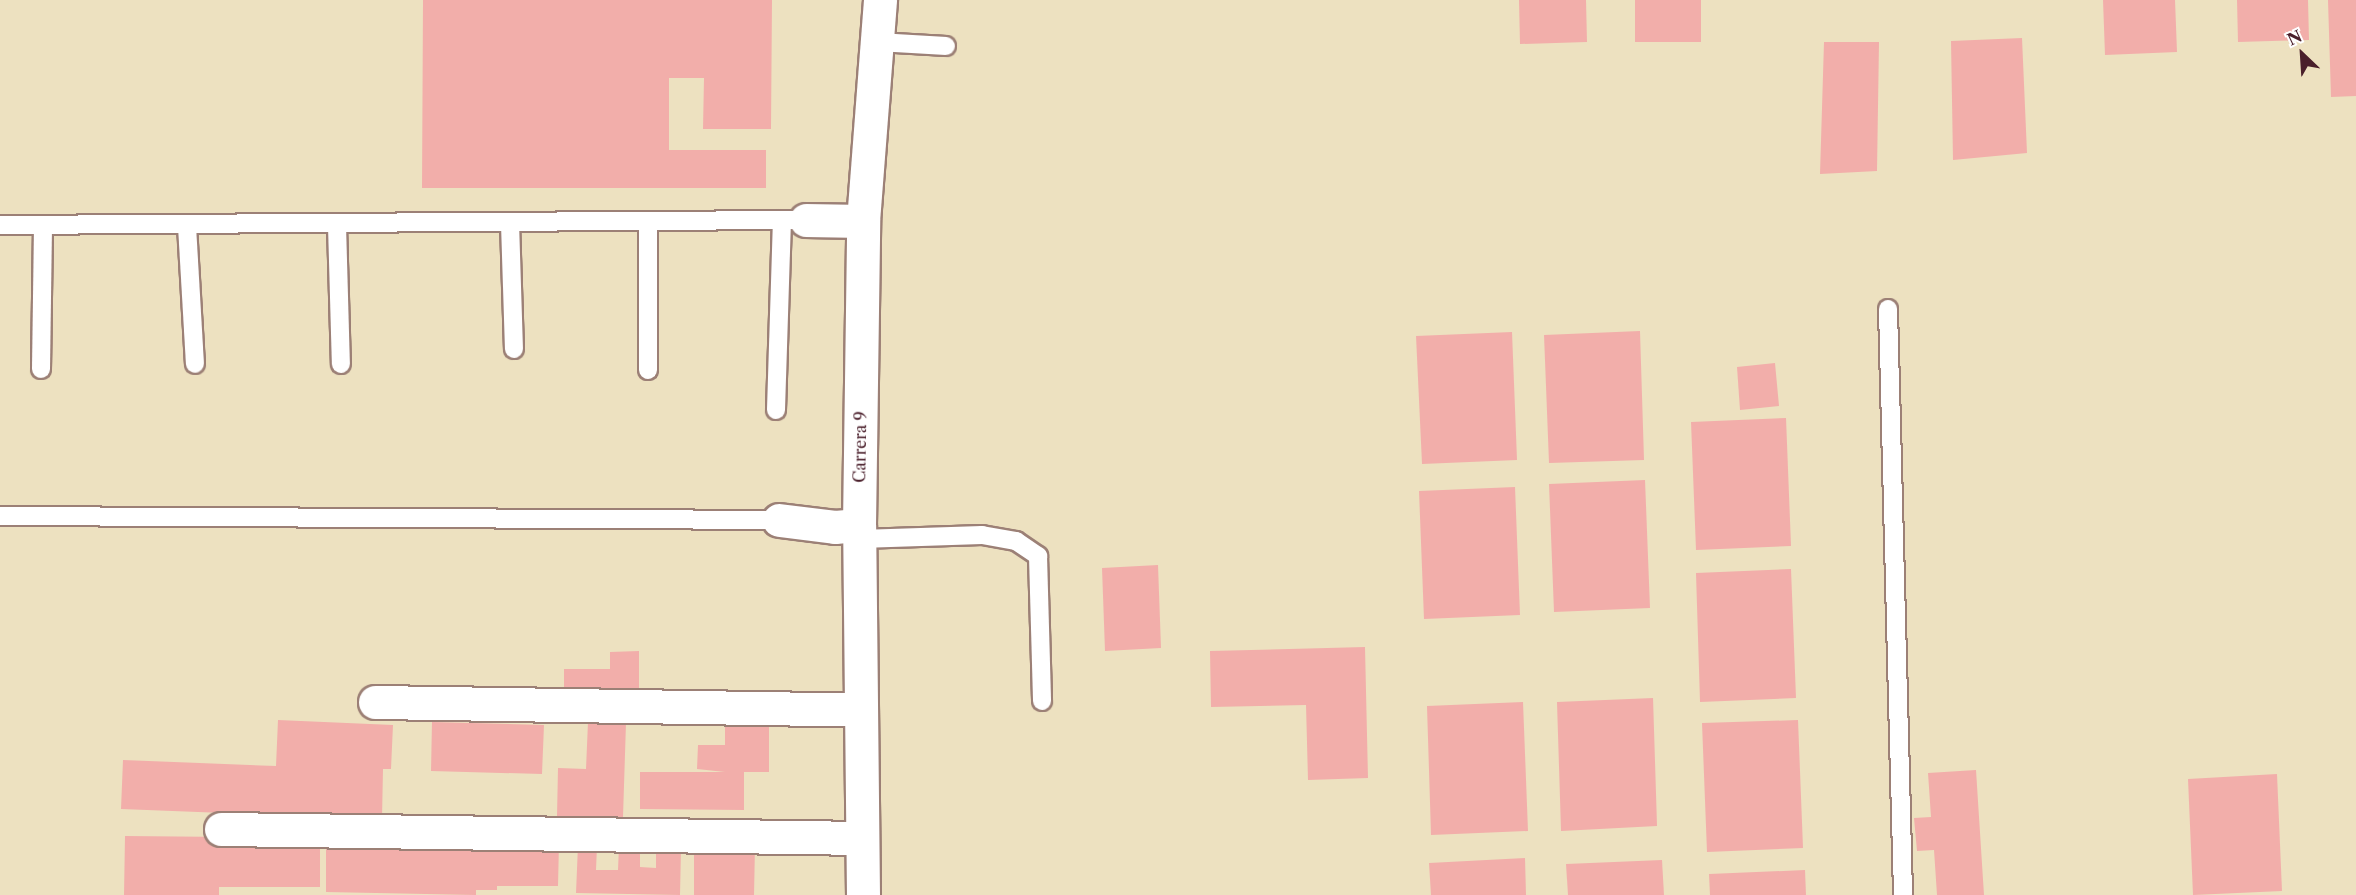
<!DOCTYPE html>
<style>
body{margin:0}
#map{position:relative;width:2356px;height:895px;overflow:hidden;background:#ede1c0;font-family:"Libre Caslon Text",serif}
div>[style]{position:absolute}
.building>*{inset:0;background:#f2aeaa}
.roads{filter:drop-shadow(2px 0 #9c8076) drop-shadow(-2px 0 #9c8076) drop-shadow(0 2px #9c8076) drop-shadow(0 -2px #9c8076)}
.service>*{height:18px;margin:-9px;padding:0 9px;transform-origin:9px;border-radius:9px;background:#fff}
.minor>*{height:33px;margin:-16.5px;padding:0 16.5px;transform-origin:16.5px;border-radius:16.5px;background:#fff}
.secondary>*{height:33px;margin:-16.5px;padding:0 16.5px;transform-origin:16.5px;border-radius:16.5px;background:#fff}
span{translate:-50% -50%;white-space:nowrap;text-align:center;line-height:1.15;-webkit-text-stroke:6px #fff;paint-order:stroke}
.street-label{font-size:16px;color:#4a1f2b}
.north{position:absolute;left:2272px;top:24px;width:60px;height:60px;-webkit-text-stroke:4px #fff;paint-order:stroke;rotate:335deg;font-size:16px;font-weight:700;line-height:24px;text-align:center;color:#4a1f2b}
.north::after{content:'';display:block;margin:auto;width:21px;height:27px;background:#4a1f2b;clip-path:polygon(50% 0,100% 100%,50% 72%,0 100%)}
</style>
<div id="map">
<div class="building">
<div style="clip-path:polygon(423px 0,772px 0,771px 129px,703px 129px,704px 78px,669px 78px,669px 150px,766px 150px,766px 188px,422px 188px)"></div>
<div style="clip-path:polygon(1519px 0,1586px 0,1587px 42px,1520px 44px)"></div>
<div style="clip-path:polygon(1635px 0,1701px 0,1701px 42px,1635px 42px)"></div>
<div style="clip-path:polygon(2103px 0,2175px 0,2177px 52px,2105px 55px)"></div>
<div style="clip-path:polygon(2237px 0,2308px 0,2309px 40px,2238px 42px)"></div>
<div style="clip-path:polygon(2328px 0,2356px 0,2356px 96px,2331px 97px)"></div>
<div style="clip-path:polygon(2022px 38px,2027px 153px,1953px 160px,1951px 41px)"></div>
<div style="clip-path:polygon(1824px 42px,1879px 42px,1877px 171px,1820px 174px)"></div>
<div style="clip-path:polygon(1640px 331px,1644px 460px,1549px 463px,1544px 335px)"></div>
<div style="clip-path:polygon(1512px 332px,1517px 460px,1422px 464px,1416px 336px)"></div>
<div style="clip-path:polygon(1775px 363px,1779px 406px,1740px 410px,1737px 367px)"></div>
<div style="clip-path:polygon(1786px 418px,1791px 546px,1696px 550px,1691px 422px)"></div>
<div style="clip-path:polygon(1645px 480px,1650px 608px,1554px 612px,1549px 484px)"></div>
<div style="clip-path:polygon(1515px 487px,1520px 615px,1424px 619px,1419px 491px)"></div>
<div style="clip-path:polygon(1158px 565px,1161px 648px,1105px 651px,1102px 568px)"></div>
<div style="clip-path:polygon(1791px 569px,1796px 698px,1700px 702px,1696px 573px)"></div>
<div style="clip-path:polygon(1365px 647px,1368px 778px,1308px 780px,1306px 705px,1211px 707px,1210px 651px)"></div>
<div style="clip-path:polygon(639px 651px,639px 697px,564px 698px,564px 669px,610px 669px,610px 652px)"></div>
<div style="clip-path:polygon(1653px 698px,1657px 826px,1561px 831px,1557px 702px)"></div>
<div style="clip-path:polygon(1523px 702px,1528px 831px,1431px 835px,1427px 706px)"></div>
<div style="clip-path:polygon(278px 720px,393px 725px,391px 769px,383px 769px,382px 819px,121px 809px,123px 760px,276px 766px)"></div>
<div style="clip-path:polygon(1798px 720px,1803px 848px,1707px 852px,1702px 723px)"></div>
<div style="clip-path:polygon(725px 721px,769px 721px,769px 772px,744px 772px,744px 810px,640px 809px,640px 772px,725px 772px,697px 769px,698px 745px,725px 745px)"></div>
<div style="clip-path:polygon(432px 722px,544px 725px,542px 774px,431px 771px)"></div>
<div style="clip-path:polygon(588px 722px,626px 723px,623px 817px,557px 816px,558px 768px,586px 769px)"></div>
<div style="clip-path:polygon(1976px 770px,1984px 895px,1937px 895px,1934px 850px,1917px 851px,1914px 818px,1931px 817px,1928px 773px)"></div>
<div style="clip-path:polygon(2277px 774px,2282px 891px,2193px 895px,2188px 779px)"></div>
<div style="clip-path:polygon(125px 836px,320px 838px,320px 887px,219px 887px,219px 895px,124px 895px)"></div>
<div style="clip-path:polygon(326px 840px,559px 843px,558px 886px,497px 886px,497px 890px,476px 890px,476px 895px,326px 892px)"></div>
<div style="clip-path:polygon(578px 845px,597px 846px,596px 870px,618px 870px,619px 846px,640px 847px,640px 867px,656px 868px,656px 849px,681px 849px,680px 895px,576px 893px)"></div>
<div style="clip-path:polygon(755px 846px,754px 895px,694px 895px,694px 847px)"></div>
<div style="clip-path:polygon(1525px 858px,1526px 895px,1431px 895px,1429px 863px)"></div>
<div style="clip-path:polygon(1662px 860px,1664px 895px,1568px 895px,1566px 864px)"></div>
<div style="clip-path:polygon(1805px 870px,1806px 895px,1710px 895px,1709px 874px)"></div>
</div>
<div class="roads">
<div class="service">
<div style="left:878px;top:42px;width:68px;rotate:3.4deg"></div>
<div style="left:510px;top:223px;width:126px;rotate:88.2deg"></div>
<div style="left:0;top:225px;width:806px;rotate:-0.36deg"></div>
<div style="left:337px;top:225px;width:139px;rotate:88.4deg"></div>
<div style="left:187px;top:226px;width:138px;rotate:86.7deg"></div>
<div style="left:1888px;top:309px;width:586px;rotate:88.53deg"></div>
<div style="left:41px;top:369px;width:143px;rotate:-89.2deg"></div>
<div style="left:648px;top:370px;width:148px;rotate:-90deg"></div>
<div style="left:776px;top:410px;width:190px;rotate:-88.2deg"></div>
<div style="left:0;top:516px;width:779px;rotate:0.29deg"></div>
<div style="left:860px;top:539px;width:122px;rotate:-1.9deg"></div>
<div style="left:982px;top:535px;width:35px;rotate:10deg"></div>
<div style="left:1016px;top:541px;width:27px;rotate:34deg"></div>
<div style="left:1038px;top:556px;width:145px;rotate:88.4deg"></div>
</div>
<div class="minor">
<div style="left:806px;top:220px;width:57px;rotate:1deg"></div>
<div style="left:779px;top:520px;width:56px;rotate:7.1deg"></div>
<div style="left:835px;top:527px;width:24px;rotate:-5deg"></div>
<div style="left:375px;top:702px;width:486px;rotate:0.9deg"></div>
<div style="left:221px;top:829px;width:641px;rotate:0.8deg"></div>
</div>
<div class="secondary">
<div style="left:863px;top:895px;width:370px;rotate:-90.6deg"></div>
<div style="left:859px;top:525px;width:304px;rotate:-89.2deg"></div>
<div style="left:863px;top:221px;width:222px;rotate:-85.6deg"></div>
</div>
</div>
<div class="street-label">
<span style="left:860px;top:447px;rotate:-89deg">Carrera 9</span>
</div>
<div class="north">N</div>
</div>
